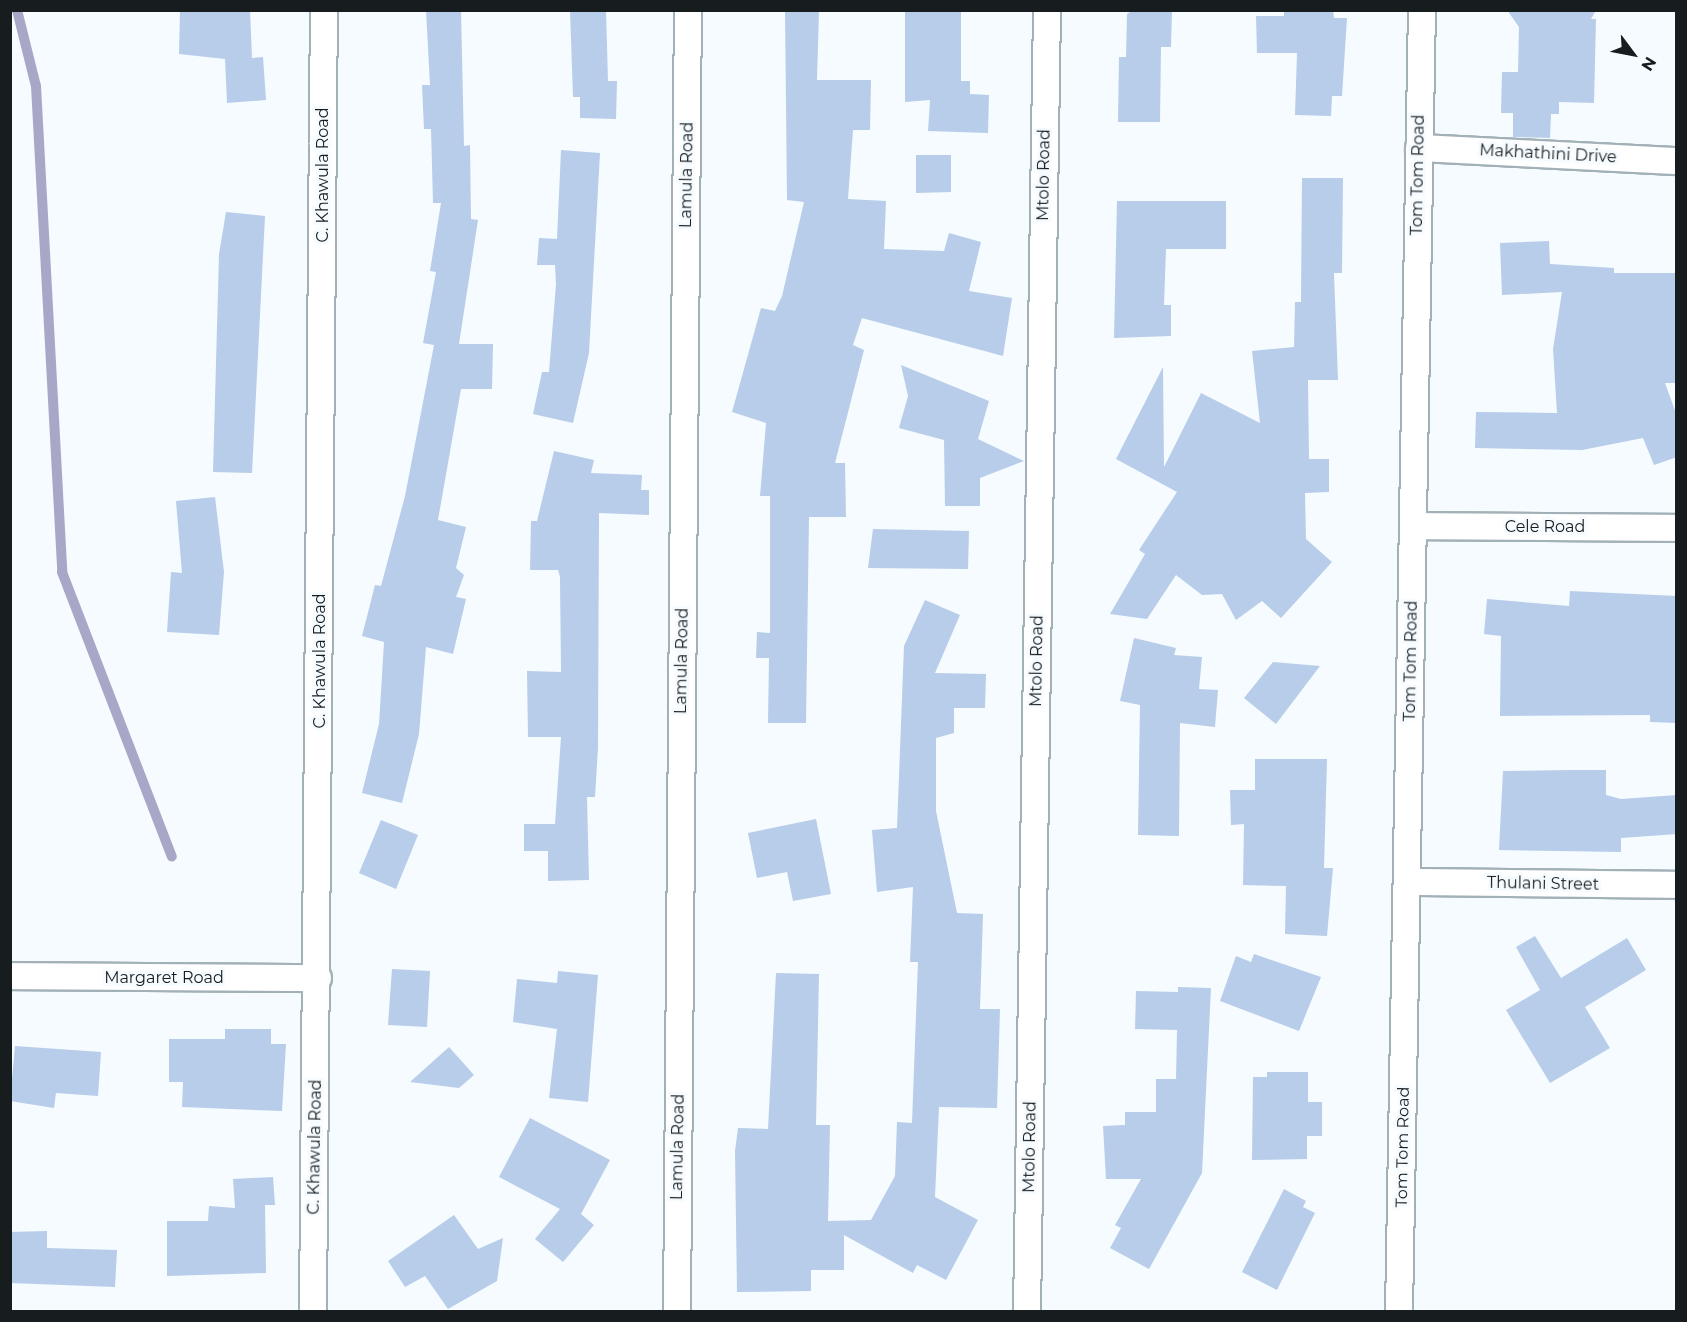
<!DOCTYPE html>
<style>
body{margin:0}
#map{position:relative;width:1687px;height:1322px;overflow:hidden;background:#f5fbfe;font-family:Montserrat,sans-serif}
div>[style]{position:absolute}
.stream>*{height:10px;margin:-5px;padding:0 5px;transform-origin:5px;border-radius:5px;background:#a9a7c8}
.building>*{inset:0;background:#b7cdea}
.roads{filter:drop-shadow(2px 0 #a2b1b7) drop-shadow(-2px 0 #a2b1b7) drop-shadow(0 2px #a2b1b7) drop-shadow(0 -2px #a2b1b7)}
.minor>*{height:26px;margin:-13px;padding:0 13px;transform-origin:13px;border-radius:13px;background:#fff}
span{translate:-50% -50%;white-space:nowrap;text-align:center;line-height:1.15;-webkit-text-stroke:6px #f5fbfe;paint-order:stroke}
.street-label{font-size:16px;color:#171c1f}
.frame{position:absolute;inset:0;border:12px solid #171c1f;pointer-events:none}
.north{position:absolute;left:1603px;top:24px;width:60px;height:60px;-webkit-text-stroke:4px #f5fbfe;paint-order:stroke;rotate:122deg;font-size:16px;font-weight:700;line-height:24px;text-align:center;color:#171c1f}
.north::after{content:'';display:block;margin:auto;width:21px;height:27px;background:#171c1f;clip-path:polygon(50% 0,100% 100%,50% 72%,0 100%)}
</style>
<div id="map">
<div class="stream">
<div style="left:17px;top:10px;width:78px;rotate:76deg"></div>
<div style="left:36px;top:86px;width:487px;rotate:86.9deg"></div>
<div style="left:62px;top:572px;width:305px;rotate:68.9deg"></div>
</div>
<div class="building">
<div style="clip-path:polygon(180px 10px,250px 10px,252px 58px,263px 57px,266px 100px,227px 103px,225px 59px,179px 54px)"></div>
<div style="clip-path:polygon(426px 10px,461px 10px,464px 146px,470px 145px,471px 219px,478px 220px,459px 344px,493px 344px,492px 389px,461px 389px,438px 520px,466px 527px,456px 568px,464px 575px,456px 597px,466px 599px,453px 654px,426px 647px,419px 734px,402px 803px,362px 793px,379px 724px,384px 642px,362px 636px,375px 585px,381px 586px,405px 496px,434px 345px,423px 343px,436px 272px,430px 271px,441px 203px,433px 203px,431px 129px,424px 129px,422px 85px,430px 85px)"></div>
<div style="clip-path:polygon(570px 10px,606px 10px,608px 81px,617px 81px,616px 119px,580px 118px,580px 97px,573px 97px)"></div>
<div style="clip-path:polygon(785px 10px,819px 10px,817px 80px,871px 80px,870px 130px,853px 130px,848px 199px,886px 201px,884px 249px,944px 251px,949px 233px,981px 242px,969px 291px,1012px 298px,1003px 356px,862px 318px,853px 345px,864px 350px,835px 463px,845px 463px,846px 517px,809px 517px,806px 723px,768px 723px,769px 658px,756px 658px,757px 632px,770px 633px,770px 496px,760px 496px,766px 423px,732px 412px,761px 308px,775px 311px,782px 296px,804px 202px,787px 200px)"></div>
<div style="clip-path:polygon(905px 10px,961px 10px,961px 81px,970px 81px,970px 94px,989px 95px,988px 133px,928px 131px,930px 100px,905px 102px)"></div>
<div style="clip-path:polygon(1133px 10px,1172px 10px,1171px 47px,1161px 47px,1160px 122px,1118px 122px,1119px 57px,1126px 57px,1127px 14px)"></div>
<div style="clip-path:polygon(1284px 10px,1333px 10px,1334px 18px,1347px 18px,1342px 96px,1332px 96px,1331px 116px,1295px 115px,1297px 53px,1257px 53px,1256px 16px,1284px 16px)"></div>
<div style="clip-path:polygon(1507px 10px,1596px 10px,1591px 19px,1596px 19px,1594px 103px,1559px 102px,1559px 114px,1551px 114px,1550px 138px,1513px 137px,1513px 113px,1501px 113px,1502px 72px,1518px 72px,1519px 27px)"></div>
<div style="clip-path:polygon(561px 150px,600px 153px,589px 353px,573px 423px,533px 414px,542px 372px,549px 372px,556px 284px,555px 265px,537px 265px,539px 238px,557px 239px)"></div>
<div style="clip-path:polygon(916px 155px,951px 155px,951px 192px,916px 193px)"></div>
<div style="clip-path:polygon(1302px 178px,1343px 178px,1342px 273px,1334px 273px,1338px 380px,1308px 380px,1309px 459px,1329px 459px,1329px 492px,1305px 493px,1306px 539px,1332px 562px,1281px 618px,1262px 601px,1236px 620px,1222px 594px,1202px 595px,1176px 575px,1147px 619px,1110px 614px,1145px 554px,1139px 550px,1177px 492px,1116px 459px,1163px 367px,1164px 467px,1201px 393px,1260px 423px,1252px 351px,1294px 347px,1295px 302px,1301px 302px)"></div>
<div style="clip-path:polygon(1117px 201px,1226px 201px,1226px 249px,1166px 249px,1164px 305px,1171px 305px,1171px 336px,1114px 338px)"></div>
<div style="clip-path:polygon(226px 212px,265px 216px,252px 473px,213px 472px,219px 254px)"></div>
<div style="clip-path:polygon(1549px 241px,1550px 264px,1614px 268px,1614px 273px,1677px 273px,1677px 383px,1665px 383px,1677px 416px,1677px 457px,1654px 465px,1643px 438px,1582px 450px,1475px 448px,1476px 412px,1557px 413px,1553px 349px,1562px 292px,1502px 295px,1500px 243px)"></div>
<div style="clip-path:polygon(901px 365px,989px 401px,978px 439px,1024px 461px,980px 478px,980px 506px,945px 506px,944px 440px,899px 428px,908px 396px)"></div>
<div style="clip-path:polygon(554px 451px,594px 460px,591px 473px,642px 475px,641px 490px,649px 490px,649px 515px,599px 513px,598px 748px,595px 797px,587px 797px,589px 880px,548px 881px,548px 851px,524px 851px,524px 824px,555px 824px,561px 737px,528px 737px,527px 671px,561px 672px,560px 577px,558px 570px,530px 570px,531px 521px,537px 521px)"></div>
<div style="clip-path:polygon(215px 497px,224px 572px,219px 635px,167px 632px,171px 572px,182px 573px,176px 501px)"></div>
<div style="clip-path:polygon(873px 529px,969px 531px,968px 569px,868px 568px)"></div>
<div style="clip-path:polygon(1570px 591px,1677px 596px,1677px 723px,1650px 722px,1650px 715px,1500px 716px,1501px 636px,1484px 634px,1487px 599px,1569px 606px)"></div>
<div style="clip-path:polygon(925px 600px,960px 615px,935px 673px,986px 674px,985px 708px,954px 708px,954px 733px,936px 738px,936px 811px,957px 913px,983px 914px,980px 1009px,1000px 1009px,997px 1108px,939px 1107px,935px 1197px,978px 1220px,946px 1280px,917px 1265px,913px 1273px,844px 1235px,844px 1270px,811px 1270px,811px 1291px,737px 1292px,735px 1151px,738px 1128px,768px 1129px,776px 973px,819px 974px,816px 1125px,830px 1125px,828px 1221px,871px 1220px,895px 1176px,897px 1122px,912px 1123px,918px 962px,910px 962px,913px 887px,877px 892px,872px 830px,897px 828px,904px 646px)"></div>
<div style="clip-path:polygon(1134px 638px,1176px 648px,1174px 655px,1202px 657px,1199px 689px,1218px 690px,1215px 727px,1180px 723px,1179px 836px,1138px 835px,1140px 705px,1120px 701px)"></div>
<div style="clip-path:polygon(1273px 662px,1320px 666px,1276px 724px,1244px 698px)"></div>
<div style="clip-path:polygon(1255px 759px,1327px 759px,1324px 868px,1333px 868px,1327px 936px,1285px 934px,1286px 886px,1243px 885px,1244px 824px,1231px 825px,1230px 790px,1255px 790px)"></div>
<div style="clip-path:polygon(1570px 770px,1606px 770px,1606px 795px,1621px 799px,1677px 795px,1677px 834px,1621px 838px,1621px 852px,1499px 850px,1503px 771px)"></div>
<div style="clip-path:polygon(816px 819px,831px 894px,793px 901px,787px 872px,757px 878px,748px 833px)"></div>
<div style="clip-path:polygon(381px 820px,418px 835px,396px 889px,359px 873px)"></div>
<div style="clip-path:polygon(1535px 936px,1561px 978px,1627px 938px,1646px 970px,1585px 1007px,1610px 1048px,1550px 1083px,1506px 1010px,1540px 990px,1516px 947px)"></div>
<div style="clip-path:polygon(1254px 954px,1321px 977px,1299px 1031px,1220px 1001px,1236px 956px,1251px 962px)"></div>
<div style="clip-path:polygon(392px 969px,430px 971px,427px 1027px,388px 1025px)"></div>
<div style="clip-path:polygon(558px 971px,598px 975px,588px 1102px,549px 1098px,557px 1029px,513px 1022px,517px 979px,557px 983px)"></div>
<div style="clip-path:polygon(1178px 987px,1211px 988px,1202px 1173px,1149px 1269px,1110px 1248px,1121px 1228px,1115px 1225px,1141px 1179px,1106px 1179px,1103px 1126px,1125px 1125px,1125px 1112px,1156px 1112px,1156px 1079px,1176px 1079px,1177px 1030px,1135px 1029px,1136px 991px,1178px 992px)"></div>
<div style="clip-path:polygon(225px 1029px,271px 1029px,271px 1044px,286px 1044px,282px 1111px,182px 1107px,183px 1082px,169px 1082px,169px 1039px,225px 1039px)"></div>
<div style="clip-path:polygon(15px 1046px,101px 1052px,98px 1096px,56px 1093px,54px 1108px,10px 1101px)"></div>
<div style="clip-path:polygon(449px 1047px,474px 1075px,459px 1088px,410px 1082px)"></div>
<div style="clip-path:polygon(1267px 1072px,1308px 1072px,1308px 1102px,1322px 1102px,1322px 1136px,1307px 1136px,1307px 1159px,1252px 1160px,1253px 1077px,1267px 1077px)"></div>
<div style="clip-path:polygon(530px 1118px,610px 1160px,581px 1214px,594px 1225px,563px 1262px,535px 1239px,560px 1209px,499px 1177px)"></div>
<div style="clip-path:polygon(273px 1177px,275px 1205px,265px 1205px,266px 1273px,167px 1276px,167px 1221px,208px 1221px,209px 1206px,235px 1208px,233px 1179px)"></div>
<div style="clip-path:polygon(1284px 1189px,1306px 1201px,1303px 1207px,1315px 1213px,1277px 1290px,1242px 1272px)"></div>
<div style="clip-path:polygon(454px 1215px,478px 1249px,503px 1238px,497px 1281px,448px 1309px,425px 1276px,405px 1287px,388px 1261px)"></div>
<div style="clip-path:polygon(47px 1231px,47px 1248px,117px 1250px,115px 1287px,10px 1283px,10px 1232px)"></div>
</div>
<div class="roads">
<div class="minor">
<div style="left:1419px;top:148px;width:257px;rotate:2.9deg"></div>
<div style="left:1413px;top:526px;width:263px;rotate:0.4deg"></div>
<div style="left:1409px;top:882px;width:267px;rotate:0.6deg"></div>
<div style="left:10px;top:976px;width:308px;rotate:0.4deg"></div>
<div style="left:313px;top:1312px;width:1302px;rotate:-89.52deg"></div>
<div style="left:677px;top:1312px;width:1302px;rotate:-89.52deg"></div>
<div style="left:1027px;top:1312px;width:1302px;rotate:-89.12deg"></div>
<div style="left:1399px;top:1312px;width:1302px;rotate:-88.99deg"></div>
</div>
</div>
<div class="street-label">
<span style="left:1548px;top:154px;rotate:3deg">Makhathini Drive</span>
<span style="left:323px;top:175px;rotate:-90deg">C. Khawula Road</span>
<span style="left:687px;top:175px;rotate:-89deg">Lamula Road</span>
<span style="left:1044px;top:175px;rotate:-89deg">Mtolo Road</span>
<span style="left:1418px;top:175px;rotate:-89deg">Tom Tom Road</span>
<span style="left:1545px;top:527px">Cele Road</span>
<span style="left:320px;top:661px;rotate:-90deg">C. Khawula Road</span>
<span style="left:682px;top:661px;rotate:-89deg">Lamula Road</span>
<span style="left:1037px;top:661px;rotate:-89deg">Mtolo Road</span>
<span style="left:1411px;top:661px;rotate:-89deg">Tom Tom Road</span>
<span style="left:1543px;top:884px;rotate:1deg">Thulani Street</span>
<span style="left:164px;top:978px">Margaret Road</span>
<span style="left:315px;top:1147px;rotate:-89deg">C. Khawula Road</span>
<span style="left:678px;top:1147px;rotate:-89deg">Lamula Road</span>
<span style="left:1030px;top:1147px;rotate:-89deg">Mtolo Road</span>
<span style="left:1403px;top:1147px;rotate:-89deg">Tom Tom Road</span>
</div>
<div class="frame"></div>
<div class="north">N</div>
</div>
